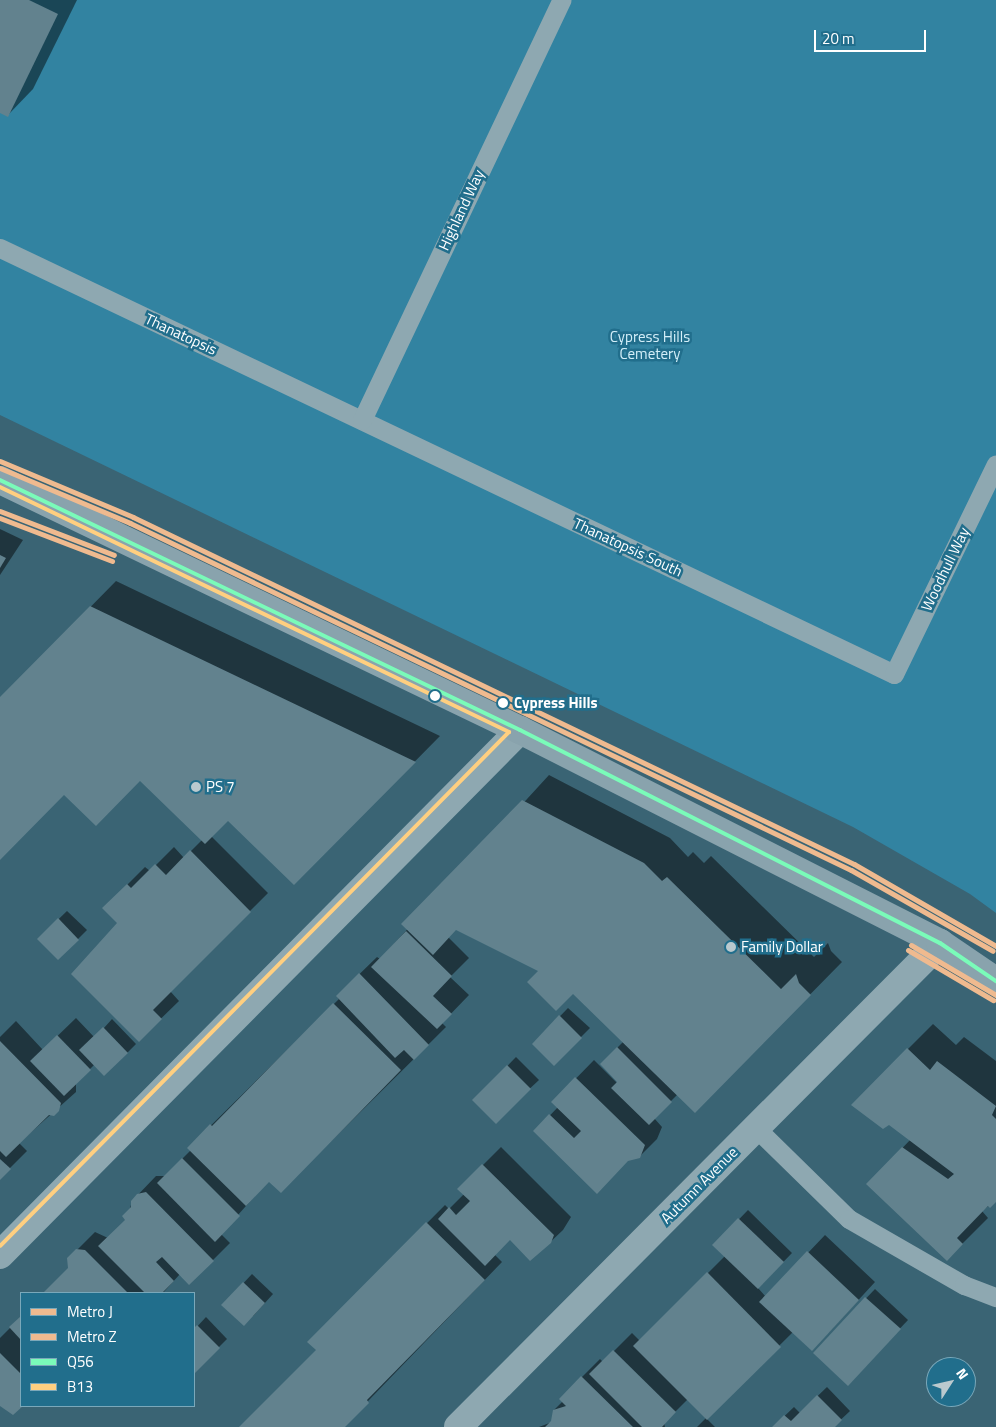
<!DOCTYPE html>
<style>
body{margin:0}
#map{position:relative;width:996px;height:1427px;overflow:hidden;background:#3a6474;font-family:"Titillium Web",sans-serif}
div>[style]{position:absolute}
.green>*{inset:0;background:#3283a1}
.shadow>*{inset:0;background:#0007}
.building>*{inset:0;background:#62828e}
.service>*{height:19px;margin:-9.5px;padding:0 9.5px;transform-origin:9.5px;border-radius:9.5px;background:#8ea8b1}
.minor>*{height:28px;margin:-14px;padding:0 14px;transform-origin:14px;border-radius:14px;background:#8ea8b1}
.secondary>*{height:28px;margin:-14px;padding:0 14px;transform-origin:14px;border-radius:14px;background:#89a3ad}
.bus-1>*{height:4px;margin:-2px;padding:0 2px;transform-origin:2px;border-radius:2px;background:#7afbb9}
.bus-2>*{height:4px;margin:-2px;padding:0 2px;transform-origin:2px;border-radius:2px;background:#ffcf80}
.metro-1>*{height:5px;margin:-2.5px;padding:0 2.5px;transform-origin:2.5px;border-radius:2.5px;background:#efba8f}
.metro-2>*{height:5px;margin:-2.5px;padding:0 2.5px;transform-origin:2.5px;border-radius:2.5px;background:#efba8f}
.dots>*{width:14px;height:14px;translate:-50% -50%;box-sizing:border-box;border:2px solid #216e8c;border-radius:50%}
span{translate:-50% -50%;white-space:nowrap;text-align:center;line-height:1.15;-webkit-text-stroke:5px #216e8c;paint-order:stroke}
.street-label{font-size:15px;color:#fff}
.park-label{font-size:15px;color:#d4eff9}
.stop-label{font-size:15px;color:#fff;font-weight:700}
.left{translate:0 -50%;text-align:left}
.poi-label{font-size:15px;color:#fff}
.legend{position:absolute;left:20px;top:1292px;width:175px;height:115px;box-sizing:border-box;background:#216e8c;border:1px solid #7aa8ba;margin:0;padding:6px 9px;list-style:none;font-size:15px;color:#fff}
.legend li{display:flex;align-items:center;gap:10px;height:25px}
.legend b{width:25px;border:1px solid #7aa8ba}
.north{position:absolute;left:926px;top:1357px;width:50px;height:50px;box-sizing:border-box;background:#216e8c;border:1px solid #7aa8ba;border-radius:50%;rotate:55deg;font-size:14px;font-weight:700;line-height:20px;text-align:center;color:#fff}
.north::after{content:'';display:block;margin:auto;width:18px;height:22px;background:#bac9ce;clip-path:polygon(50% 0,100% 100%,50% 72%,0 100%)}
.scale{position:absolute;left:814px;top:30px;width:112px;height:22px;box-sizing:border-box;border:2px solid #fff;border-top:0;padding-left:6px;font-size:15px;line-height:18px;white-space:nowrap;color:#fff;-webkit-text-stroke:4px #216e8c;paint-order:stroke}
</style>
<div id="map">
<div class="green">
<div style="clip-path:polygon(0 0,996px 0,996px 913px,970px 894px,853px 827px,0 415px)"></div>
</div>
<div class="shadow">
<div style="clip-path:polygon(0 0,77px 0,33px 89px,8px 115px,0 111px)"></div>
<div style="clip-path:polygon(0 529px,23px 540px,0 575px)"></div>
<div style="clip-path:polygon(116px 581px,440px 736px,294px 884px,228px 819px,211px 836px,268px 893px,170px 991px,179px 1001px,139px 1040px,119px 923px,104px 908px,145px 867px,150px 871px,174px 847px,184px 858px,202px 840px,141px 779px,64px 793px,0 858px,0 699px)"></div>
<div style="clip-path:polygon(549px 775px,670px 838px,688px 857px,693px 852px,704px 863px,711px 856px,814px 957px,828px 943px,831px 951px,842px 962px,727px 1079px,678px 1094px,654px 1118px,662px 1127px,657px 1139px,639px 1157px,535px 1131px,558px 1107px,553px 1102px,594px 1060px,617px 1083px,619px 1081px,601px 1064px,624px 1041px,573px 992px,540px 971px,456px 929px,448px 937px,469px 958px,450px 977px,469px 995px,442px 1023px,446px 1027px,281px 1191px,269px 1180px,221px 1234px,230px 1243px,189px 1284px,180px 1274px,163px 1293px,45px 1293px,70px 1268px,69px 1258px,95px 1232px,108px 1238px,127px 1220px,132px 1201px,156px 1176px,165px 1176px,191px 1150px,188px 1148px,339px 999px,337px 996px,377px 957px,380px 959px)"></div>
<div style="clip-path:polygon(67px 911px,87px 930px,58px 959px,38px 939px)"></div>
<div style="clip-path:polygon(568px 1008px,590px 1028px,554px 1064px,533px 1044px)"></div>
<div style="clip-path:polygon(76px 1018px,95px 1038px,112px 1019px,136px 1044px,127px 1053px,95px 1064px,76px 1083px,76px 1092px,19px 1143px,27px 1151px,0 1178px,0 1037px,16px 1021px,43px 1050px)"></div>
<div style="clip-path:polygon(933px 1024px,956px 1045px,964px 1037px,996px 1061px,996px 1200px,982px 1211px,988px 1218px,947px 1259px,868px 1184px,911px 1139px,889px 1123px,852px 1105px)"></div>
<div style="clip-path:polygon(516px 1057px,539px 1080px,495px 1121px,474px 1100px)"></div>
<div style="clip-path:polygon(501px 1147px,571px 1217px,563px 1230px,544px 1248px,510px 1238px,494px 1254px,502px 1262px,343px 1427px,241px 1427px,318px 1350px,309px 1342px,445px 1205px,449px 1209px,464px 1194px,459px 1189px)"></div>
<div style="clip-path:polygon(748px 1210px,792px 1253px,758px 1288px,766px 1297px,825px 1235px,875px 1282px,829px 1332px,793px 1332px,706px 1418px,715px 1427px,697px 1427px,706px 1418px,688px 1399px,664px 1423px,665px 1427px,539px 1427px,552px 1422px,554px 1410px,563px 1401px,560px 1399px,600px 1359px,603px 1362px,632px 1333px,640px 1341px,725px 1256px,714px 1245px)"></div>
<div style="clip-path:polygon(252px 1274px,273px 1294px,253px 1316px,223px 1305px)"></div>
<div style="clip-path:polygon(875px 1289px,908px 1320px,856px 1375px,814px 1353px)"></div>
<div style="clip-path:polygon(21px 1317px,21px 1406px,0 1404px,0 1338px)"></div>
<div style="clip-path:polygon(206px 1317px,227px 1339px,194px 1372px,194px 1330px)"></div>
<div style="clip-path:polygon(827px 1387px,850px 1411px,833px 1427px,773px 1427px,794px 1407px,800px 1413px)"></div>
</div>
<div class="building">
<div style="clip-path:polygon(0 0,29px 0,58px 14px,8px 117px,0 113px)"></div>
<div style="clip-path:polygon(0 555px,6px 558px,0 568px)"></div>
<div style="clip-path:polygon(90px 606px,416px 762px,294px 885px,228px 821px,205px 844px,140px 781px,96px 826px,64px 795px,0 860px,0 697px)"></div>
<div style="clip-path:polygon(522px 800px,644px 863px,662px 881px,667px 877px,781px 989px,796px 974px,799px 983px,811px 995px,695px 1113px,573px 994px,556px 1011px,527px 982px,538px 971px,456px 930px,433px 955px,401px 924px)"></div>
<div style="clip-path:polygon(190px 850px,251px 912px,153px 1010px,162px 1019px,139px 1042px,71px 974px,117px 923px,102px 908px,127px 884px,131px 888px,155px 864px,166px 875px)"></div>
<div style="clip-path:polygon(58px 918px,79px 940px,58px 960px,37px 939px)"></div>
<div style="clip-path:polygon(406px 931px,452px 976px,433px 996px,452px 1014px,437px 1029px,371px 967px)"></div>
<div style="clip-path:polygon(359px 973px,429px 1045px,414px 1060px,404px 1050px,395px 1058px,336px 996px)"></div>
<div style="clip-path:polygon(333px 1003px,401px 1070px,281px 1193px,269px 1182px,246px 1206px,187px 1148px,210px 1124px,212px 1126px)"></div>
<div style="clip-path:polygon(559px 1015px,582px 1038px,554px 1066px,532px 1044px)"></div>
<div style="clip-path:polygon(103px 1027px,128px 1053px,104px 1076px,79px 1050px)"></div>
<div style="clip-path:polygon(57px 1035px,91px 1070px,64px 1096px,30px 1061px)"></div>
<div style="clip-path:polygon(0 1041px,61px 1103px,59px 1111px,54px 1116px,49px 1115px,6px 1157px,0 1151px)"></div>
<div style="clip-path:polygon(617px 1047px,672px 1102px,649px 1125px,611px 1088px,617px 1082px,600px 1064px)"></div>
<div style="clip-path:polygon(907px 1048px,930px 1070px,937px 1061px,996px 1106px,992px 1115px,996px 1119px,996px 1202px,990px 1208px,988px 1206px,957px 1238px,963px 1244px,947px 1261px,866px 1184px,902px 1147px,948px 1179px,954px 1174px,889px 1125px,883px 1129px,851px 1105px)"></div>
<div style="clip-path:polygon(507px 1065px,531px 1089px,496px 1124px,472px 1100px)"></div>
<div style="clip-path:polygon(575px 1077px,645px 1145px,640px 1158px,628px 1161px,597px 1194px,533px 1131px,549px 1114px,574px 1138px,581px 1131px,551px 1102px)"></div>
<div style="clip-path:polygon(182px 1158px,240px 1216px,215px 1242px,157px 1183px)"></div>
<div style="clip-path:polygon(0 1159px,11px 1169px,0 1180px)"></div>
<div style="clip-path:polygon(482px 1164px,554px 1235px,551px 1243px,530px 1261px,510px 1240px,485px 1266px,438px 1219px,449px 1207px,456px 1215px,470px 1201px,457px 1189px)"></div>
<div style="clip-path:polygon(146px 1192px,214px 1261px,189px 1285px,162px 1257px,156px 1262px,174px 1281px,162px 1293px,145px 1293px,98px 1246px,125px 1220px,122px 1216px,131px 1207px,131px 1201px,137px 1194px)"></div>
<div style="clip-path:polygon(738px 1218px,784px 1262px,758px 1289px,712px 1245px)"></div>
<div style="clip-path:polygon(426px 1222px,485px 1280px,367px 1400px,369px 1403px,345px 1427px,239px 1427px,316px 1350px,307px 1342px)"></div>
<div style="clip-path:polygon(76px 1249px,85px 1250px,128px 1293px,43px 1293px,68px 1268px,67px 1258px)"></div>
<div style="clip-path:polygon(807px 1251px,859px 1300px,812px 1351px,759px 1302px)"></div>
<div style="clip-path:polygon(707px 1272px,781px 1347px,707px 1420px,633px 1346px)"></div>
<div style="clip-path:polygon(243px 1282px,265px 1303px,244px 1326px,221px 1305px)"></div>
<div style="clip-path:polygon(865px 1297px,901px 1329px,848px 1386px,813px 1353px)"></div>
<div style="clip-path:polygon(21px 1316px,21px 1340px,9px 1327px)"></div>
<div style="clip-path:polygon(197px 1325px,220px 1348px,194px 1374px,194px 1328px)"></div>
<div style="clip-path:polygon(613px 1350px,676px 1412px,662px 1427px,642px 1427px,589px 1374px)"></div>
<div style="clip-path:polygon(0 1353px,21px 1374px,23px 1406px,13px 1415px,0 1406px)"></div>
<div style="clip-path:polygon(581px 1376px,633px 1427px,545px 1427px,551px 1421px,553px 1410px,566px 1406px,559px 1399px)"></div>
<div style="clip-path:polygon(817px 1395px,842px 1420px,835px 1427px,772px 1427px,784px 1415px,791px 1421px)"></div>
</div>
<div class="service">
<div style="left:0;top:248px;width:990px;rotate:25.48deg"></div>
<div style="left:894px;top:674px;width:233px;rotate:-64.1deg"></div>
<div style="left:362px;top:420px;width:465px;rotate:-64.6deg"></div>
<div style="left:756px;top:1128px;width:130px;rotate:44.4deg"></div>
<div style="left:849px;top:1219px;width:133px;rotate:29.9deg"></div>
<div style="left:964px;top:1285px;width:34px;rotate:21deg"></div>
</div>
<div class="minor">
<div style="left:0;top:1255px;width:739px;rotate:-45.27deg"></div>
<div style="left:458px;top:1427px;width:683px;rotate:-45.12deg"></div>
</div>
<div class="secondary">
<div style="left:0;top:480px;width:577px;rotate:25.68deg"></div>
<div style="left:520px;top:730px;width:471px;rotate:26.9deg"></div>
<div style="left:940px;top:943px;width:68px;rotate:34.2deg"></div>
</div>
<div class="bus-1">
<div style="left:0;top:480px;width:577px;rotate:25.68deg"></div>
<div style="left:520px;top:730px;width:471px;rotate:26.9deg"></div>
<div style="left:940px;top:943px;width:68px;rotate:34.2deg"></div>
</div>
<div class="bus-2">
<div style="left:0;top:487px;width:565px;rotate:25.7deg"></div>
<div style="left:509px;top:732px;width:723px;rotate:134.72deg"></div>
</div>
<div class="metro-1">
<div style="left:0;top:461px;width:144px;rotate:22.8deg"></div>
<div style="left:133px;top:517px;width:800px;rotate:25.7deg"></div>
<div style="left:854px;top:864px;width:164px;rotate:30deg"></div>
<div style="left:0;top:511px;width:122px;rotate:21.1deg"></div>
<div style="left:911px;top:945px;width:99px;rotate:30.5deg"></div>
</div>
<div class="metro-2">
<div style="left:0;top:468px;width:141px;rotate:22.9deg"></div>
<div style="left:130px;top:523px;width:800px;rotate:25.7deg"></div>
<div style="left:851px;top:870px;width:163px;rotate:29.7deg"></div>
<div style="left:0;top:518px;width:120px;rotate:21deg"></div>
<div style="left:908px;top:950px;width:99px;rotate:30.5deg"></div>
</div>
<div class="dots">
<div style="left:435px;top:696px;background:#fff"></div>
<div style="left:503px;top:703px;background:#fff"></div>
<div style="left:196px;top:787px;background:#bac9ce"></div>
<div style="left:731px;top:947px;background:#bac9ce"></div>
</div>
<div class="street-label">
<span style="left:461px;top:210px;rotate:-65deg">Highland Way</span>
<span style="left:181px;top:334px;rotate:25deg">Thanatopsis</span>
<span style="left:628px;top:547px;rotate:25deg">Thanatopsis South</span>
<span style="left:945px;top:569px;rotate:-64deg">Woodhull Way</span>
<span style="left:699px;top:1185px;rotate:-45deg">Autumn Avenue</span>
</div>
<div class="park-label">
<span style="left:650px;top:345px">Cypress Hills<br>Cemetery</span>
</div>
<div class="stop-label">
<span class="left" style="left:514px;top:703px">Cypress Hills</span>
</div>
<div class="poi-label">
<span class="left" style="left:206px;top:787px">PS 7</span>
<span class="left" style="left:741px;top:947px">Family Dollar</span>
</div>
<ul class="legend">
<li><b style="height:6px;background:#efba8f"></b>Metro J</li>
<li><b style="height:6px;background:#efba8f"></b>Metro Z</li>
<li><b style="height:6px;background:#7afbb9"></b>Q56</li>
<li><b style="height:6px;background:#ffcf80"></b>B13</li>
</ul>
<div class="north">N</div>
<div class="scale">20 m</div>
</div>
